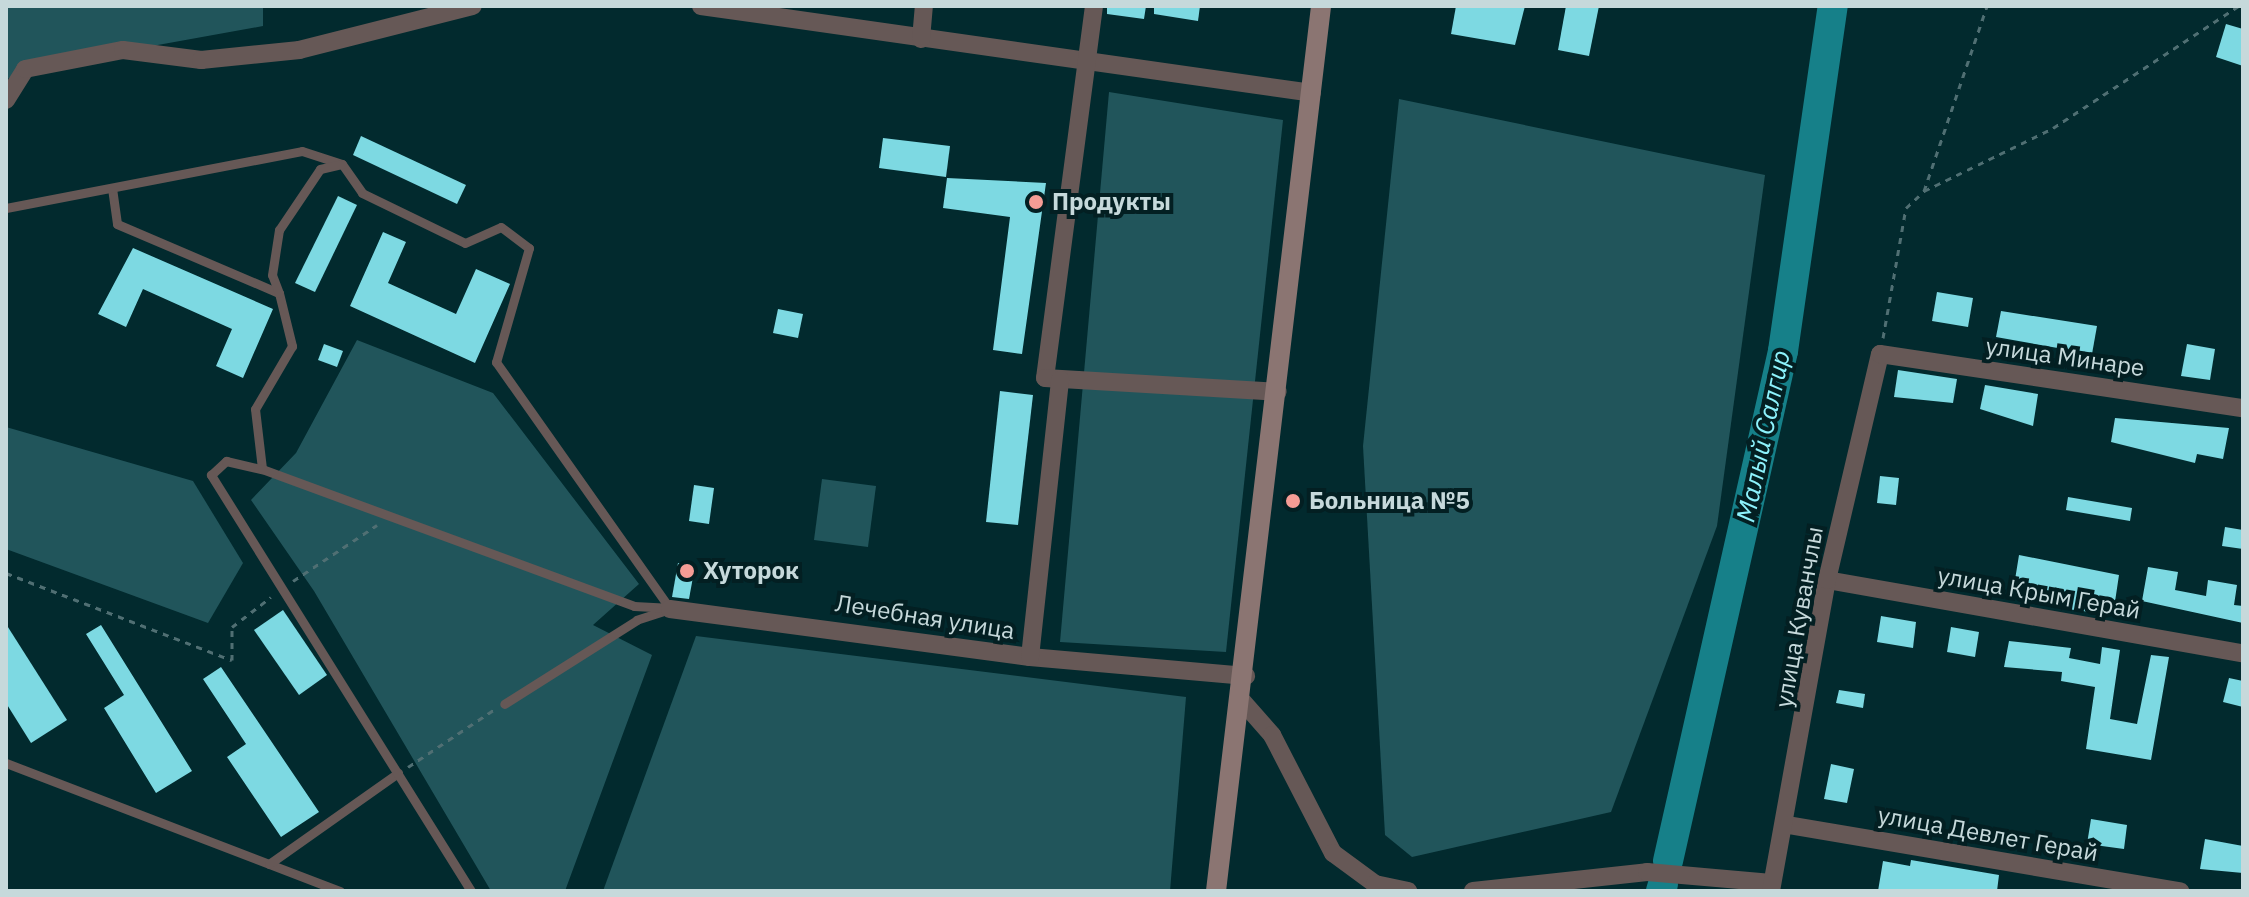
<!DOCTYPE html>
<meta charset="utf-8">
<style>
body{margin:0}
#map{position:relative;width:2249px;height:897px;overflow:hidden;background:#022a2e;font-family:"IBM Plex Sans",sans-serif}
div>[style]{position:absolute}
.green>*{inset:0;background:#21555b}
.river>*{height:30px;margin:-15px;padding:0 15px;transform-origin:15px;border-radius:15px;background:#168089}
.building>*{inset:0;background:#7dd9e2}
.path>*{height:3px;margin-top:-1.5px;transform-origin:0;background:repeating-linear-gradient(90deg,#506f73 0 6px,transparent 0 12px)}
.service>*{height:9px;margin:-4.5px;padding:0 4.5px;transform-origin:4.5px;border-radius:4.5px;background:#665856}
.minor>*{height:18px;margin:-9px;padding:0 9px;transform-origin:9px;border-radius:9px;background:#665856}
.secondary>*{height:20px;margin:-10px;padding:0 10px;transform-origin:10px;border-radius:10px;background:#8b7572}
.dots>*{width:22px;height:22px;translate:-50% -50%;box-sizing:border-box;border:4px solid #031f22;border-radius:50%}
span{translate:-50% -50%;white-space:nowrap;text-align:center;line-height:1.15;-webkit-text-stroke:8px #031f22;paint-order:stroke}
.poi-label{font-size:24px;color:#c6d9db;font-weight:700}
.left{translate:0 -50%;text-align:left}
.street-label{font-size:24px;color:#c6d9db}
.water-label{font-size:26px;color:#8df2fc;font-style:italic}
.frame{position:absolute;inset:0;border:8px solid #c6d9db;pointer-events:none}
</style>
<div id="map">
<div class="green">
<div style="clip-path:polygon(6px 6px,263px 6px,263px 26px,25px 69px,6px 80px)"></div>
<div style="clip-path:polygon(1109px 92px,1283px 120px,1226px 652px,1060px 642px)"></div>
<div style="clip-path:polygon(1399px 99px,1765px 175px,1717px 526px,1611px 812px,1412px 857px,1385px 835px,1363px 446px)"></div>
<div style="clip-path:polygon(357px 340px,493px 393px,639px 584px,593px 625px,652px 655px,565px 891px,491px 891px,314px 591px,251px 500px,296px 453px)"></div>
<div style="clip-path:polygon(6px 427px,193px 481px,243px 563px,208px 623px,6px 549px)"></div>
<div style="clip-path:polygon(822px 479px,876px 486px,868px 547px,814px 540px)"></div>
<div style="clip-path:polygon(696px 636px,1186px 697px,1170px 891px,603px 891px)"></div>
</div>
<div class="river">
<div style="left:1668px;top:861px;width:523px;rotate:-77.29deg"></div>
<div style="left:1783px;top:351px;width:349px;rotate:-81.8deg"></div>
<div style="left:1661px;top:891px;width:7px;rotate:-74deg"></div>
</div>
<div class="building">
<div style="clip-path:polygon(1107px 6px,1146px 6px,1144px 19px,1107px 14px)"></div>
<div style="clip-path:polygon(1154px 6px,1200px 6px,1198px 21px,1154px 14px)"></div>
<div style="clip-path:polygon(1456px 6px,1525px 6px,1515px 45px,1451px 34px)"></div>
<div style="clip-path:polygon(1566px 6px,1599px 6px,1589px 56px,1558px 50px)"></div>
<div style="clip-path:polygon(2226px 24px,2243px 29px,2243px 66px,2216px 57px)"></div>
<div style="clip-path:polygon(361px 136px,466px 185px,457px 204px,353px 155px)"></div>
<div style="clip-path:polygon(883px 138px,950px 146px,946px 177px,879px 168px)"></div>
<div style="clip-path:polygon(947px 178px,1046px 183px,1022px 354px,993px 350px,1010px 217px,943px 208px)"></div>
<div style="clip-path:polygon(338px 196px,357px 205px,315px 292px,295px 283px)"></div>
<div style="clip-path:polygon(383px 232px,406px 242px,388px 283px,456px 314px,476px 269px,510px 284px,475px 363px,350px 306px)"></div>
<div style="clip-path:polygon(133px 248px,273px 309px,243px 378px,216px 366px,232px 329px,143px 289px,126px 327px,98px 314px)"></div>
<div style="clip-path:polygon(1937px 292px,1973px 298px,1968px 327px,1932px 321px)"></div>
<div style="clip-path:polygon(778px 309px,803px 314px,798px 338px,773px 333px)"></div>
<div style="clip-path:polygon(2001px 311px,2097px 326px,2092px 354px,1996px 337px)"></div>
<div style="clip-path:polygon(324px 344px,343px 351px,337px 367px,318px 360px)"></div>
<div style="clip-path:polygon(2187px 344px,2215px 349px,2210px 380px,2181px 376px)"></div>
<div style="clip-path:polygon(1898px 370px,1957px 379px,1953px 403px,1894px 397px)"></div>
<div style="clip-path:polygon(1985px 385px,2038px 394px,2033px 426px,1980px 409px)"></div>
<div style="clip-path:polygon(1000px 391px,1033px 395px,1018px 525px,986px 522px)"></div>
<div style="clip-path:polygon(2115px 418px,2229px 428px,2223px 459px,2197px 454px,2195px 463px,2111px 442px)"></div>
<div style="clip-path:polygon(1880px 476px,1899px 478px,1896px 505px,1877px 503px)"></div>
<div style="clip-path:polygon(694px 485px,714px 488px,709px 524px,689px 521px)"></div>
<div style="clip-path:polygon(2068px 497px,2132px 508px,2130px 521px,2066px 510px)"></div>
<div style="clip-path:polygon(2225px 527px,2243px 530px,2243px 549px,2222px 546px)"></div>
<div style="clip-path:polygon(2019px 555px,2119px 575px,2113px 615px,2052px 607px,2054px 591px,2014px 586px)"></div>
<div style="clip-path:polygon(678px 563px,695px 566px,689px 599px,672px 597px)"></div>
<div style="clip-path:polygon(2148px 567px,2178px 572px,2175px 590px,2206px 596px,2208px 580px,2237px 585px,2234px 605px,2243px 606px,2243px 623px,2142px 601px)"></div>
<div style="clip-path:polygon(283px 610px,327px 675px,299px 695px,254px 630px)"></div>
<div style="clip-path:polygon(1881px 616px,1916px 622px,1913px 648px,1877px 642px)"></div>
<div style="clip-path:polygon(6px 624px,67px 720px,31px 743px,6px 703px)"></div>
<div style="clip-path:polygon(101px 625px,192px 771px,156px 793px,104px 708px,124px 695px,86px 634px)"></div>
<div style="clip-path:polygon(1951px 627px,1979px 632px,1975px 657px,1947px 652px)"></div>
<div style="clip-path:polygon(2009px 641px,2071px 648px,2069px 658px,2100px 664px,2102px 647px,2120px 650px,2110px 719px,2137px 724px,2151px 655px,2169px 657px,2151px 760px,2086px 749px,2095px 687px,2061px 681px,2062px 672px,2004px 667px)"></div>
<div style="clip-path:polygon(221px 667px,319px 812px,281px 837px,227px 757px,246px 744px,203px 679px)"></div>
<div style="clip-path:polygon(2229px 678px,2243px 681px,2243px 707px,2223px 702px)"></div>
<div style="clip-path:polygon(1839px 690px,1865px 694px,1863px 708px,1836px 703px)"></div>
<div style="clip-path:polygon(1831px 764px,1854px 769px,1847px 803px,1824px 799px)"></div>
<div style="clip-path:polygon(2091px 819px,2127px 825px,2124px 849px,2087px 844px)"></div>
<div style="clip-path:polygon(2205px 839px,2243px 846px,2243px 873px,2200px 869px)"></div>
<div style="clip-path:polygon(1911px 860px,1999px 875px,1997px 891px,1878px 891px,1883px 861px,1910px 866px)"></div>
</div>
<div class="path">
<div style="left:1924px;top:191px;width:144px;rotate:-26deg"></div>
<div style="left:2053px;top:128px;width:222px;rotate:-33.3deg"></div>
<div style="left:1883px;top:338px;width:132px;rotate:-80deg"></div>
<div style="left:1906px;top:208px;width:25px;rotate:-43deg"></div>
<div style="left:1924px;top:191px;width:195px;rotate:-71.2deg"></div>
<div style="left:6px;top:573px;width:242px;rotate:21.1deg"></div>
<div style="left:232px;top:660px;width:33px;rotate:-90deg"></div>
<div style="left:232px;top:627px;width:49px;rotate:-37.6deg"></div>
<div style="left:293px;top:581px;width:101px;rotate:-33.7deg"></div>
<div style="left:408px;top:767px;width:105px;rotate:-33.7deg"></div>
</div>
<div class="service">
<div style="left:112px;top:188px;width:36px;rotate:82deg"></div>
<div style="left:117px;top:224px;width:176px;rotate:23.1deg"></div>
<div style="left:279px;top:293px;width:55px;rotate:76.2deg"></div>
<div style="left:292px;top:346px;width:73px;rotate:120.4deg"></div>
<div style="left:255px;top:409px;width:60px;rotate:83.3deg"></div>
<div style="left:6px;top:208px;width:301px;rotate:-10.9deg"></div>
<div style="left:302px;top:151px;width:42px;rotate:18deg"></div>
<div style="left:342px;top:164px;width:35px;rotate:55deg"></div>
<div style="left:362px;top:193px;width:114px;rotate:25.9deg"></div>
<div style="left:465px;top:243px;width:39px;rotate:-24deg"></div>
<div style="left:501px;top:227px;width:35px;rotate:37deg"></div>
<div style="left:529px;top:248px;width:119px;rotate:106.1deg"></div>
<div style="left:496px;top:362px;width:302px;rotate:54.8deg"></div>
<div style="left:670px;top:609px;width:35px;rotate:162deg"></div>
<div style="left:637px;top:620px;width:157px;rotate:147.7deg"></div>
<div style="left:279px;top:293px;width:19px;rotate:-111deg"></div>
<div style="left:272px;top:275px;width:46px;rotate:-81.2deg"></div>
<div style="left:279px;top:230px;width:73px;rotate:-56.1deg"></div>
<div style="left:320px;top:169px;width:22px;rotate:-13deg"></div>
<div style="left:6px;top:763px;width:358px;rotate:21deg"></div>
<div style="left:269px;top:864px;width:158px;rotate:-35.2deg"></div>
<div style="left:471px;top:891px;width:491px;rotate:-122deg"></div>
<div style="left:211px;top:475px;width:21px;rotate:-43deg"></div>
<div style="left:226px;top:461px;width:37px;rotate:13deg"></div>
<div style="left:262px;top:469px;width:396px;rotate:20.2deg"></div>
<div style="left:634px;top:606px;width:33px;rotate:3deg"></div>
</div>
<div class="minor">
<div style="left:701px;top:6px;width:617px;rotate:8.1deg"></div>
<div style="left:1094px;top:6px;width:375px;rotate:97.5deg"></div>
<div style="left:1045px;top:378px;width:233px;rotate:3.4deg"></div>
<div style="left:921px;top:39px;width:33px;rotate:-85deg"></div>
<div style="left:6px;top:100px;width:36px;rotate:-58deg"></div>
<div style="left:25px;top:69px;width:100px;rotate:-11deg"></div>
<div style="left:123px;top:50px;width:79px;rotate:7.3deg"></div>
<div style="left:201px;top:60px;width:99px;rotate:-5.8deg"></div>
<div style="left:299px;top:50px;width:179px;rotate:-14.2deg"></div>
<div style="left:1827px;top:580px;width:422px;rotate:10deg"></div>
<div style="left:670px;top:609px;width:363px;rotate:7.6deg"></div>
<div style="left:1030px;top:657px;width:217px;rotate:5deg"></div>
<div style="left:1030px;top:657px;width:279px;rotate:-83.8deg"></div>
<div style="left:1243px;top:702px;width:44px;rotate:48.7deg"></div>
<div style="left:1272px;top:735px;width:133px;rotate:62.7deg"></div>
<div style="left:1333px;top:853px;width:52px;rotate:36.4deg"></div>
<div style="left:1375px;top:884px;width:34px;rotate:12deg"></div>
<div style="left:1788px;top:825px;width:398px;rotate:9.6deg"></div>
<div style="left:1473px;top:891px;width:175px;rotate:-6.2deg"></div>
<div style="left:1647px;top:872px;width:125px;rotate:5deg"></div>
<div style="left:1771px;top:891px;width:316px;rotate:-79.8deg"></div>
<div style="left:1827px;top:580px;width:232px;rotate:-76.8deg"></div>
<div style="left:1880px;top:354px;width:367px;rotate:8.5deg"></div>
</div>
<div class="secondary">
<div style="left:1216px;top:891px;width:891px;rotate:-83.23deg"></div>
</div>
<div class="dots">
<div style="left:1036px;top:202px;background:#f59c95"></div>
<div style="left:1293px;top:501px;background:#f59c95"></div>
<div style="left:687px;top:571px;background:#f59c95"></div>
</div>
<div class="poi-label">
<span class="left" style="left:1052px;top:202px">Продукты</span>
<span class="left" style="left:1309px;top:501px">Больница №5</span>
<span class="left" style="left:703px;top:571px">Хуторок</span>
</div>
<div class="street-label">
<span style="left:2065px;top:357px;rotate:8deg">улица Минаре</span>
<span style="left:2039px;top:593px;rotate:10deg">улица Крым Герай</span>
<span style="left:925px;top:617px;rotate:9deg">Лечебная улица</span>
<span style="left:1799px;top:617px;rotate:-80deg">улица Куванчлы</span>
<span style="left:1988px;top:834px;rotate:10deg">улица Девлет Герай</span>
</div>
<div class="water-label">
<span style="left:1763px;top:436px;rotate:-78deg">Малый Салгир</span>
</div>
<div class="frame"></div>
</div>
